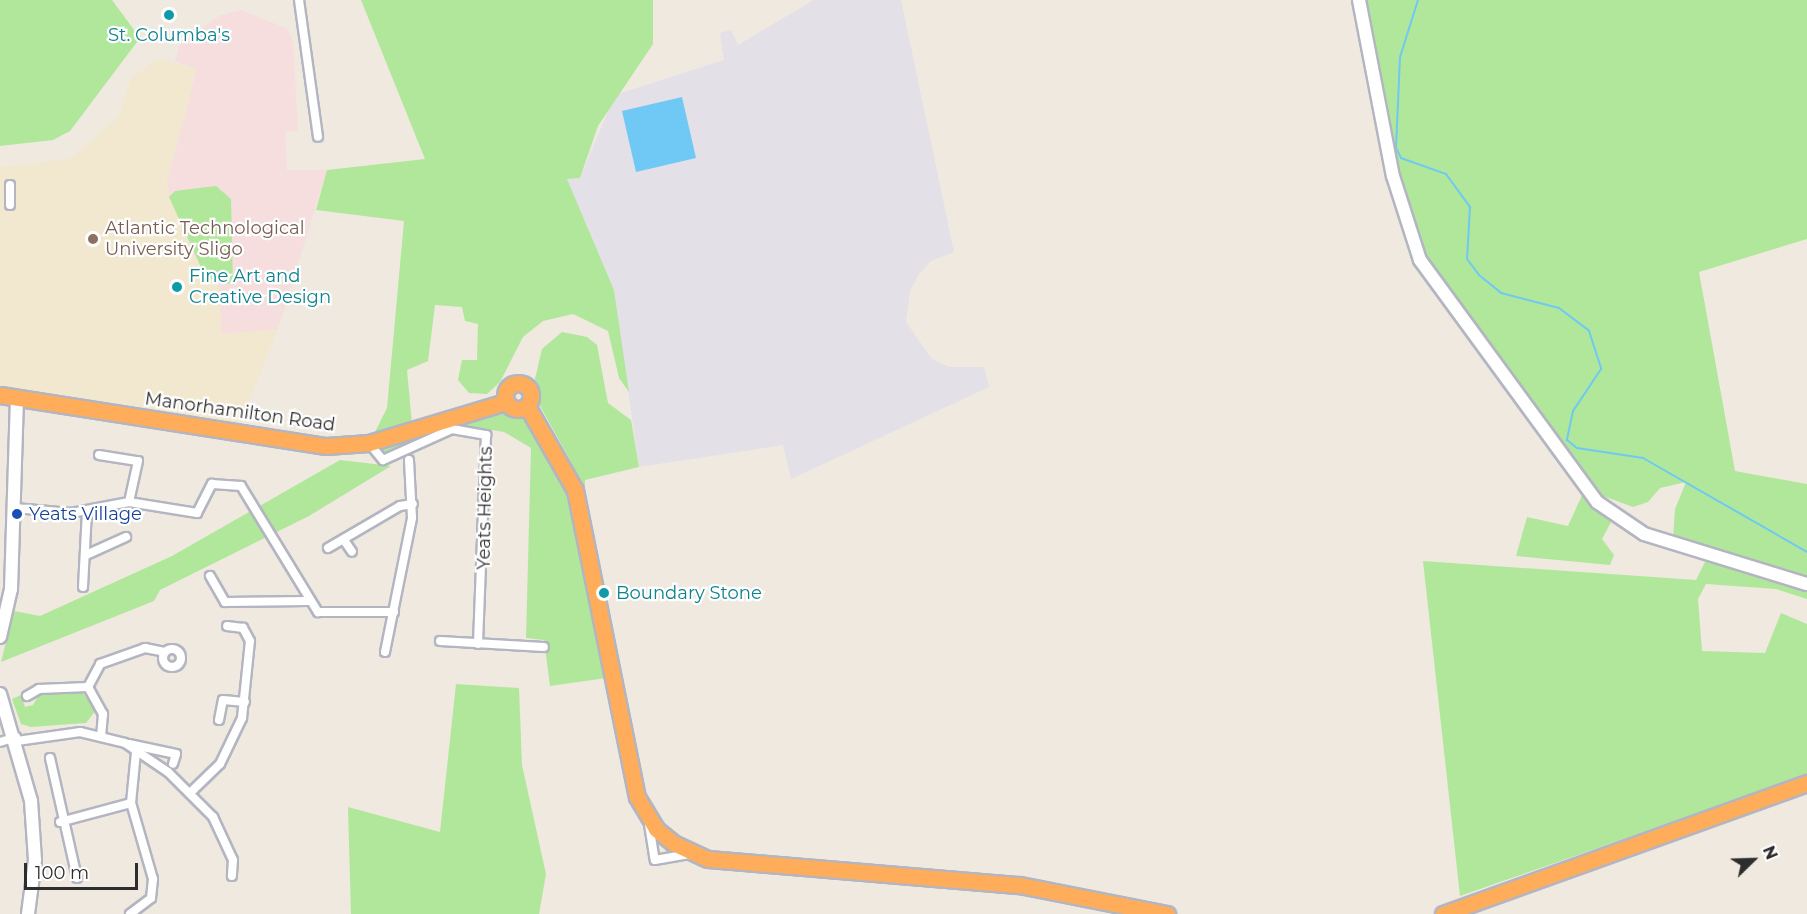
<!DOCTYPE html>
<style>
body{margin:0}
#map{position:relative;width:1807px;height:914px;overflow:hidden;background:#efe9e0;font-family:Montserrat,sans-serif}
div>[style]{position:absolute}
.industrial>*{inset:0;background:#e3e0e8}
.education>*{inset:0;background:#f1e8cf}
.medical>*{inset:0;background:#f5dedd}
.green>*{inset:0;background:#b0e79b}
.water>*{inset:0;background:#70c8f4}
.stream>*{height:2px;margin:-1px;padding:0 1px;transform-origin:1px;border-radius:1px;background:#70c8f4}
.roads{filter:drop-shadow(2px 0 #b3b5c1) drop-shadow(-2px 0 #b3b5c1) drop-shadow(0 2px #b3b5c1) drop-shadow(0 -2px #b3b5c1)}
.street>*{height:8px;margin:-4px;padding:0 4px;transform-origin:4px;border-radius:4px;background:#fff}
.street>.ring{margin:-4px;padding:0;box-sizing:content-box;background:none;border:8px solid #fff;border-radius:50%}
.secondary>*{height:12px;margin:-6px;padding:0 6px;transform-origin:6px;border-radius:6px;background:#fff}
.highway>*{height:15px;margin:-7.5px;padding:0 7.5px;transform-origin:7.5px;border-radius:7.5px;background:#ffad5b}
.highway>.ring{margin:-7.5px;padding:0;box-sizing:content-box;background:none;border:15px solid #ffad5b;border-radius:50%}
.dots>*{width:16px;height:16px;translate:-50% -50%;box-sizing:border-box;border:3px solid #fff;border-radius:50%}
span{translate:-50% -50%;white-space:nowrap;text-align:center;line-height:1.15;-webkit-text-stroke:4.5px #fff;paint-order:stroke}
.culture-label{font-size:18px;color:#0d838f}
.left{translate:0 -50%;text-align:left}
.education-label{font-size:18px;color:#785e54}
.street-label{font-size:18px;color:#2d2d2d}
.transit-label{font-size:18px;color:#164399}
.north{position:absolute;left:1723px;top:830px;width:60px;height:60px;-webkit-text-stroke:4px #fff;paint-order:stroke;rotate:67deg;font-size:16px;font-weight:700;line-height:24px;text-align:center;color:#2d2d2d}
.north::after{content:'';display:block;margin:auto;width:21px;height:27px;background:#2d2d2d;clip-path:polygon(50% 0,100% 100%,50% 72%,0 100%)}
.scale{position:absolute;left:24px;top:863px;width:114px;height:27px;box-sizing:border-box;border:3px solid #2d2d2d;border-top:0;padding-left:8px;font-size:18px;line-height:21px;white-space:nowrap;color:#2d2d2d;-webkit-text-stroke:4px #fff;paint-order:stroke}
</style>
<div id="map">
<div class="industrial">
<div style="clip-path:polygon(814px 0,901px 0,954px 252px,931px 261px,919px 274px,910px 291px,906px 322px,932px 359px,949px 367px,984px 367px,989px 387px,791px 479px,783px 445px,639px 467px,614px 290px,567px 179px,580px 178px,615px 95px,724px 60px,720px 33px,731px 30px,738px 45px)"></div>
</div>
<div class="education">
<div style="clip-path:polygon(158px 59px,197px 68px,167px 182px,193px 255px,220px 288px,221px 334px,278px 329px,239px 426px,0 388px,0 167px,70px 159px,118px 117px,131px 78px)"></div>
</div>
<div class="medical">
<div style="clip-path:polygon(241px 10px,288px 29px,293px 42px,298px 131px,285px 132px,287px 170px,327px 170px,278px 329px,221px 334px,220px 288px,193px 255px,170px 197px,167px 182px,197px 69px,175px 61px,180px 44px,219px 16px)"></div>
</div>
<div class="green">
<div style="clip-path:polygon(0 0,112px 0,140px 38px,70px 131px,53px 140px,0 146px)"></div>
<div style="clip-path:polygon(361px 0,653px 0,653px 44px,598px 126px,580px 178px,567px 179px,614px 290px,629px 392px,619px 378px,608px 331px,573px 314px,543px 321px,523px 337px,500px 382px,487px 394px,469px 393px,458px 380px,462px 360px,477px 360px,478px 324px,465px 321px,462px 307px,435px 305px,428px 361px,407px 370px,412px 424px,373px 436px,387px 408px,404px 221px,316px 210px,327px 170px,425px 159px)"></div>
<div style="clip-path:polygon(1363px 0,1807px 0,1807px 239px,1699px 272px,1735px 471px,1807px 484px,1807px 582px,1673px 539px,1675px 509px,1686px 482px,1660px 488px,1648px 502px,1633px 507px,1595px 493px,1427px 267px,1396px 173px)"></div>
<div style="clip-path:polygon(216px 186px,231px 199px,233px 285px,206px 278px,169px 197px,175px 191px)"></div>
<div style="clip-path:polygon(562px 332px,587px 337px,597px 345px,608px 403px,631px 420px,639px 467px,585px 480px,584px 509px,570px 460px,539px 404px,535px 379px,542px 349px)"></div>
<div style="clip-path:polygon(498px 413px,517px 415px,533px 426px,565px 479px,592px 583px,606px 678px,550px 686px,544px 640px,526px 638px,531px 448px,504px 432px,456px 424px,392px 452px,378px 451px,380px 445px,433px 426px)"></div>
<div style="clip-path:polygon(340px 460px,391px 466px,309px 516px,160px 590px,154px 601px,1px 662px,14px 611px,40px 616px,172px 556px)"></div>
<div style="clip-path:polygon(1583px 493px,1611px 522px,1602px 539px,1614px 555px,1610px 565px,1516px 556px,1527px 517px,1568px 526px)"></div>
<div style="clip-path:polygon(1707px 558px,1807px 588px,1807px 599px,1776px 589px,1706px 584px,1698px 599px,1702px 651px,1765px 653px,1781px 613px,1807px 624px,1807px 775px,1460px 896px,1423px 561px,1696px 580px)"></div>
<div style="clip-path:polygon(456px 684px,519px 688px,522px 765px,546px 874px,539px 914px,351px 914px,348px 807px,440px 832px)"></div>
<div style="clip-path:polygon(81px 691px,96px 710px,86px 723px,31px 727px,21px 724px,12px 699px,21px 695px,25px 707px,33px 705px,40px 692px)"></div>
</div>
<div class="water">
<div style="clip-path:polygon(682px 97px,696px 158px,636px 172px,622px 111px)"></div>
</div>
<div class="stream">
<div style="left:1418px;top:0;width:60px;rotate:107.5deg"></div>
<div style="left:1400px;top:57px;width:91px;rotate:92.5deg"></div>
<div style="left:1396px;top:148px;width:11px;rotate:63deg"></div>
<div style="left:1401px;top:158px;width:48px;rotate:19.6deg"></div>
<div style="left:1446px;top:174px;width:41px;rotate:54deg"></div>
<div style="left:1470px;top:207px;width:52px;rotate:93.3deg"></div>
<div style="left:1467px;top:259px;width:20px;rotate:53deg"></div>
<div style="left:1479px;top:275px;width:28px;rotate:39deg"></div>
<div style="left:1501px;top:293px;width:60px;rotate:14.5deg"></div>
<div style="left:1559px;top:308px;width:38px;rotate:37deg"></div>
<div style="left:1589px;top:331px;width:40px;rotate:72deg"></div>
<div style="left:1601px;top:369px;width:50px;rotate:123.7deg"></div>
<div style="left:1573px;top:411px;width:30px;rotate:102deg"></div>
<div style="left:1567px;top:440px;width:13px;rotate:39deg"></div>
<div style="left:1577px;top:448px;width:67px;rotate:8.6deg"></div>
<div style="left:1643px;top:458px;width:189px;rotate:29.8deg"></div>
</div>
<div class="roads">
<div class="street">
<div style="left:299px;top:0;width:138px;rotate:82.1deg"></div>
<div style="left:10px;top:185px;width:20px;rotate:90deg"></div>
<div style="left:369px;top:443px;width:22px;rotate:51deg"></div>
<div style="left:383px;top:460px;width:76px;rotate:-24.2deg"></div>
<div style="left:452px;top:429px;width:35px;rotate:10deg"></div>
<div style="left:486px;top:435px;width:209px;rotate:92.2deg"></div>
<div style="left:99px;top:455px;width:39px;rotate:9deg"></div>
<div style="left:138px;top:461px;width:42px;rotate:102.4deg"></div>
<div style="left:15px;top:508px;width:56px;rotate:5.1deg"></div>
<div style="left:71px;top:513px;width:59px;rotate:-10.7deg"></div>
<div style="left:129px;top:502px;width:69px;rotate:9.2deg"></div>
<div style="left:197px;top:513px;width:33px;rotate:-63deg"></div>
<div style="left:212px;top:484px;width:29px;rotate:4deg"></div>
<div style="left:241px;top:486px;width:148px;rotate:58.6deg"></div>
<div style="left:318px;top:612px;width:76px"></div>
<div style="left:344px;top:540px;width:14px;rotate:56deg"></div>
<div style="left:328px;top:548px;width:83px;rotate:-30.3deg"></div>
<div style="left:400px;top:506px;width:13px;rotate:-9deg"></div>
<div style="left:86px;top:555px;width:44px;rotate:-24.2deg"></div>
<div style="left:210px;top:576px;width:30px;rotate:60deg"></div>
<div style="left:225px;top:602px;width:83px;rotate:-0.7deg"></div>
<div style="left:83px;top:587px;width:76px;rotate:-87deg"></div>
<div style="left:440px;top:641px;width:104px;rotate:3.3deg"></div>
<div class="ring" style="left:163px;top:649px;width:10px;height:10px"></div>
<div style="left:385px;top:652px;width:137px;rotate:-78.6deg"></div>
<div style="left:412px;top:518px;width:58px;rotate:-93deg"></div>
<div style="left:88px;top:687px;width:26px;rotate:-62deg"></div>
<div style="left:100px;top:664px;width:48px;rotate:-19.6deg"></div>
<div style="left:145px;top:648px;width:20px;rotate:11deg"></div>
<div style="left:27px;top:696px;width:14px;rotate:-30deg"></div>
<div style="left:39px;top:689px;width:49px;rotate:-2.3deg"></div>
<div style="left:88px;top:687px;width:31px;rotate:61deg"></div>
<div style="left:103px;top:714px;width:21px;rotate:95deg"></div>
<div style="left:219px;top:720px;width:20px;rotate:-79deg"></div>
<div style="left:223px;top:700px;width:22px;rotate:5deg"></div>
<div style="left:17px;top:741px;width:64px;rotate:-8.1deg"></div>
<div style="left:80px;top:732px;width:46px;rotate:13.7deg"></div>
<div style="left:125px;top:743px;width:52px;rotate:34deg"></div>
<div style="left:168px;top:772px;width:64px;rotate:45deg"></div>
<div style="left:213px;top:817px;width:47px;rotate:65.1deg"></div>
<div style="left:233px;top:860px;width:16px;rotate:94deg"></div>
<div style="left:0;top:742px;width:17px;rotate:-17deg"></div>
<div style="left:129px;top:744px;width:48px;rotate:12deg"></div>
<div style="left:176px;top:754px;width:10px;rotate:107deg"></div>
<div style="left:50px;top:758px;width:123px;rotate:77.3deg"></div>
<div style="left:191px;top:792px;width:40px;rotate:-44deg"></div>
<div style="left:220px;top:764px;width:51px;rotate:-64.4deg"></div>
<div style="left:242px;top:718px;width:77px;rotate:-84.1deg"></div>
<div style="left:250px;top:641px;width:15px;rotate:-118deg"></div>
<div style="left:243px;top:628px;width:16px;rotate:-173deg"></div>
<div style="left:60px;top:822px;width:73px;rotate:-15deg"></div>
<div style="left:649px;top:824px;width:36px;rotate:81deg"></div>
<div style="left:655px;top:860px;width:36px;rotate:-10deg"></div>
<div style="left:130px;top:914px;width:26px;rotate:-37deg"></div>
<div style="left:151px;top:898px;width:19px;rotate:-84deg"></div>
<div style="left:153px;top:879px;width:79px;rotate:-106.1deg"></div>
<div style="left:131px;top:803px;width:51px;rotate:-84.4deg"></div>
</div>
<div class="secondary">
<div style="left:1359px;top:0;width:179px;rotate:79.1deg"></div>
<div style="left:1393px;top:176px;width:88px;rotate:72.2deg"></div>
<div style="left:1420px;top:260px;width:300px;rotate:53.8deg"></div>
<div style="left:1597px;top:502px;width:57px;rotate:34.2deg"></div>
<div style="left:1644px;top:534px;width:170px;rotate:17.1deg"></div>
<div style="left:0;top:637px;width:49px;rotate:-77.1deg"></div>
<div style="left:11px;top:589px;width:191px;rotate:-88.2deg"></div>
<div style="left:0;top:694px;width:111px;rotate:73.8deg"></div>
<div style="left:31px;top:801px;width:59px;rotate:86.1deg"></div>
<div style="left:35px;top:860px;width:54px;rotate:97.4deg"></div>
</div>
<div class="highway">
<div class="ring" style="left:505px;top:383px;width:11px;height:11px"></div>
<div style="left:0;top:395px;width:330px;rotate:8.9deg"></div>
<div style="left:326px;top:446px;width:43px;rotate:-4deg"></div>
<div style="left:369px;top:443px;width:143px;rotate:-16.7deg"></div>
<div style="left:527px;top:406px;width:97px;rotate:60.3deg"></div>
<div style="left:575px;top:490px;width:313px;rotate:78.6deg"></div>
<div style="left:637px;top:797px;width:37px;rotate:59deg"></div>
<div style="left:656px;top:829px;width:22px;rotate:39deg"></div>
<div style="left:673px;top:843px;width:38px;rotate:25deg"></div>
<div style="left:708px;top:859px;width:313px;rotate:4.8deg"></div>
<div style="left:1020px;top:885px;width:150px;rotate:11.2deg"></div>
<div style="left:1443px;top:914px;width:387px;rotate:-19.8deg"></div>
</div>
</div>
<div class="dots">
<div style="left:169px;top:15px;background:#0f9aa8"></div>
<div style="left:93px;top:239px;background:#8d6e63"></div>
<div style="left:177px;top:287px;background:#0f9aa8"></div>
<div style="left:17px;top:514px;background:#1a4fb4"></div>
<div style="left:604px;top:593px;background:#0f9aa8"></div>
</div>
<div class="culture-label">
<span style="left:169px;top:35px">St. Columba's</span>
<span class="left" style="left:189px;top:287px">Fine Art and<br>Creative Design</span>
<span class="left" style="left:616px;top:593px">Boundary Stone</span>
</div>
<div class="education-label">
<span class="left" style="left:105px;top:239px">Atlantic Technological<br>University Sligo</span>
</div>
<div class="street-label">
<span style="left:240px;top:412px;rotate:8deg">Manorhamilton Road</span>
<span style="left:485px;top:508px;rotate:-89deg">Yeats Heights</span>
</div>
<div class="transit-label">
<span class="left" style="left:29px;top:514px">Yeats Village</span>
</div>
<div class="north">N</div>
<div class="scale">100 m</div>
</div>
